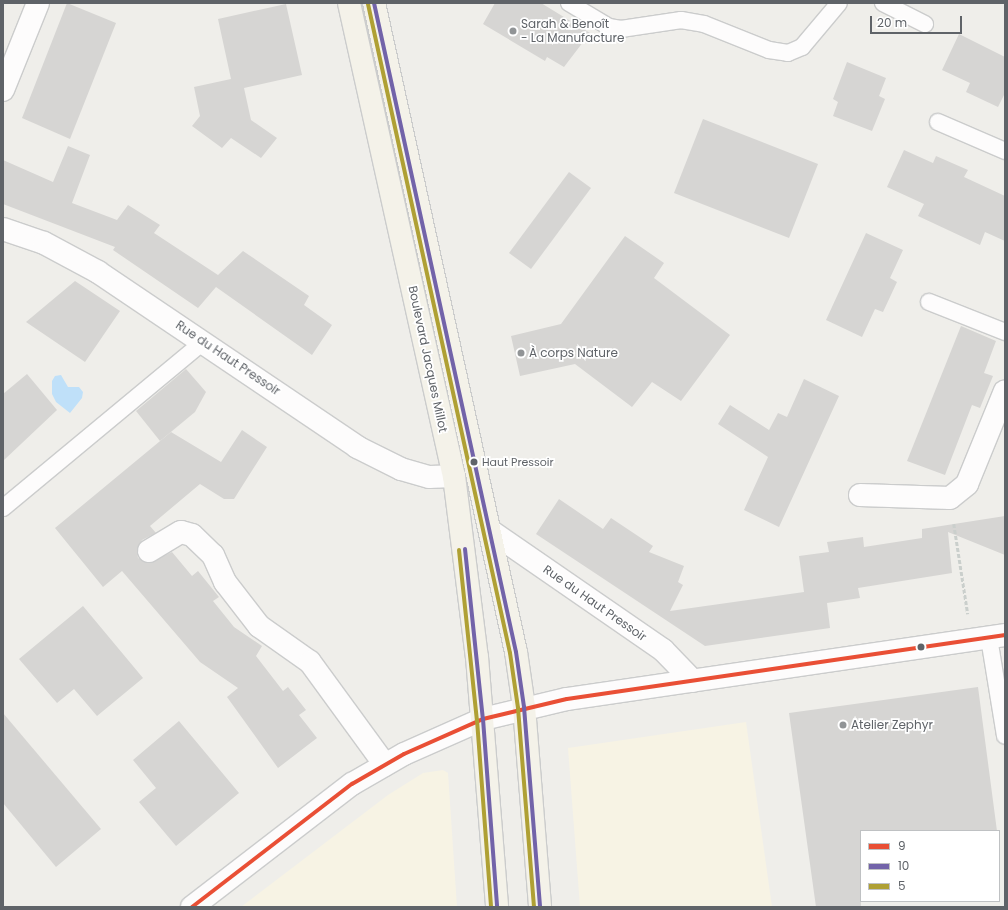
<!DOCTYPE html>
<meta charset="utf-8">
<style>
body{margin:0}
#map{position:relative;width:1008px;height:910px;overflow:hidden;background:#efeeea;font-family:Poppins,sans-serif}
div>[style]{position:absolute}
.commercial>*{inset:0;background:#f7f3e4}
.water>*{inset:0;background:#bfe0f9}
.building>*{inset:0;background:#d6d5d3}
.path>*{height:2.5px;margin-top:-1.25px;transform-origin:0;background:repeating-linear-gradient(90deg,#cacfcc 0 4px,transparent 0 6px)}
.roads{filter:drop-shadow(1px 0 #cbcccc) drop-shadow(-1px 0 #cbcccc) drop-shadow(0 1px #cbcccc) drop-shadow(0 -1px #cbcccc)}
.lane>*{height:16px;margin:-8px;padding:0 8px;transform-origin:8px;border-radius:8px;background:#fdfcfc}
.street>*{height:22px;margin:-11px;padding:0 11px;transform-origin:11px;border-radius:11px;background:#fdfcfc}
.primary>*{height:22px;margin:-11px;padding:0 11px;transform-origin:11px;border-radius:11px;background:#f4f2e9}
.bus-1>*{height:4px;margin:-2px;padding:0 2px;transform-origin:2px;border-radius:2px;background:#e94f35}
.bus-2>*{height:4px;margin:-2px;padding:0 2px;transform-origin:2px;border-radius:2px;background:#7263a9}
.bus-3>*{height:4px;margin:-2px;padding:0 2px;transform-origin:2px;border-radius:2px;background:#afa034}
.dots>*{width:11px;height:11px;translate:-50% -50%;box-sizing:border-box;border:2px solid #fff;border-radius:50%}
span{translate:-50% -50%;white-space:nowrap;text-align:center;line-height:1.15;-webkit-text-stroke:3.5px #fff;paint-order:stroke}
.bus-label{font-size:11px;color:#5f6368}
.left{translate:0 -50%;text-align:left}
.poi-label{font-size:12px;color:#5f6368}
.street-label{font-size:12px;color:#5f6368}
.frame{position:absolute;inset:0;border:4px solid #5f6368;pointer-events:none}
.legend{position:absolute;left:860px;top:830px;width:140px;height:72px;box-sizing:border-box;background:#fff;border:1px solid #bfc1c3;margin:0;padding:5px 7px;list-style:none;font-size:12px;color:#5f6368}
.legend li{display:flex;align-items:center;gap:8px;height:20px}
.legend b{width:20px;border:1px solid #bfc1c3}
.scale{position:absolute;left:870px;top:16px;width:92px;height:18px;box-sizing:border-box;border:2px solid #5f6368;border-top:0;padding-left:5px;font-size:12px;line-height:14px;white-space:nowrap;color:#5f6368;-webkit-text-stroke:3px #fff;paint-order:stroke}
</style>
<div id="map">
<div class="commercial">
<div style="clip-path:polygon(746px 722px,772px 907px,580px 907px,568px 748px)"></div>
<div style="clip-path:polygon(443px 770px,448px 773px,457px 907px,241px 907px,388px 795px,423px 773px)"></div>
</div>
<div class="water">
<div style="clip-path:polygon(61px 375px,68px 387px,79px 387px,83px 392px,82px 398px,70px 413px,56px 402px,52px 394px,52px 381px,55px 376px)"></div>
</div>
<div class="building">
<div style="clip-path:polygon(67px 3px,116px 23px,70px 139px,22px 118px)"></div>
<div style="clip-path:polygon(495px 3px,541px 3px,590px 33px,564px 67px,547px 57px,545px 61px,483px 24px)"></div>
<div style="clip-path:polygon(286px 4px,302px 75px,244px 88px,251px 120px,277px 138px,261px 158px,231px 138px,222px 148px,192px 126px,200px 116px,194px 87px,231px 79px,218px 19px)"></div>
<div style="clip-path:polygon(959px 34px,1005px 57px,1005px 93px,998px 107px,966px 92px,970px 83px,942px 70px)"></div>
<div style="clip-path:polygon(847px 62px,886px 78px,879px 96px,885px 99px,872px 131px,833px 116px,838px 102px,833px 99px)"></div>
<div style="clip-path:polygon(703px 119px,818px 164px,789px 238px,674px 193px)"></div>
<div style="clip-path:polygon(68px 146px,90px 155px,72px 203px,117px 220px,128px 205px,160px 225px,154px 233px,218px 275px,243px 251px,309px 296px,304px 305px,332px 325px,312px 355px,216px 287px,198px 308px,113px 250px,115px 247px,3px 204px,3px 160px,53px 182px)"></div>
<div style="clip-path:polygon(904px 150px,933px 163px,936px 156px,968px 170px,964px 177px,1005px 196px,1005px 241px,985px 232px,980px 245px,918px 216px,924px 204px,887px 187px)"></div>
<div style="clip-path:polygon(569px 172px,591px 188px,531px 269px,509px 253px)"></div>
<div style="clip-path:polygon(866px 233px,903px 250px,890px 278px,897px 282px,883px 312px,875px 309px,862px 337px,826px 320px)"></div>
<div style="clip-path:polygon(625px 236px,664px 263px,654px 278px,730px 335px,681px 401px,652px 382px,632px 407px,575px 364px,520px 376px,511px 336px,561px 324px)"></div>
<div style="clip-path:polygon(75px 281px,120px 311px,85px 362px,26px 322px)"></div>
<div style="clip-path:polygon(961px 326px,996px 341px,984px 373px,993px 376px,980px 408px,972px 405px,945px 475px,907px 461px)"></div>
<div style="clip-path:polygon(186px 369px,206px 392px,195px 412px,160px 441px,136px 411px)"></div>
<div style="clip-path:polygon(27px 374px,57px 410px,3px 461px,3px 394px)"></div>
<div style="clip-path:polygon(804px 379px,839px 396px,779px 527px,744px 510px,768px 457px,718px 424px,730px 405px,769px 430px,778px 413px,787px 417px)"></div>
<div style="clip-path:polygon(242px 430px,267px 447px,234px 499px,224px 499px,200px 484px,150px 526px,156px 533px,142px 540px,137px 552px,138px 558px,149px 563px,172px 552px,192px 576px,198px 571px,219px 597px,213px 601px,234px 627px,262px 646px,256px 656px,283px 691px,288px 687px,306px 710px,299px 715px,317px 738px,278px 768px,227px 697px,238px 688px,200px 662px,122px 571px,103px 587px,55px 528px,171px 432px,221px 462px)"></div>
<div style="clip-path:polygon(559px 499px,603px 529px,611px 518px,653px 546px,649px 552px,684px 566px,678px 582px,683px 585px,670px 611px,804px 592px,799px 556px,829px 552px,827px 542px,863px 537px,864px 547px,922px 538px,922px 529px,1005px 516px,1005px 555px,948px 532px,952px 573px,858px 588px,860px 598px,827px 603px,830px 628px,705px 646px,536px 534px)"></div>
<div style="clip-path:polygon(83px 606px,143px 678px,97px 716px,74px 689px,57px 703px,19px 659px)"></div>
<div style="clip-path:polygon(978px 687px,997px 831px,861px 831px,861px 907px,816px 907px,789px 713px)"></div>
<div style="clip-path:polygon(3px 713px,101px 829px,56px 867px,3px 803px)"></div>
<div style="clip-path:polygon(179px 721px,239px 793px,176px 846px,139px 802px,156px 788px,133px 760px)"></div>
</div>
<div class="path">
<div style="left:954px;top:524px;width:91px;rotate:81.2deg"></div>
</div>
<div class="roads">
<div class="lane">
<div style="left:569px;top:3px;width:47px;rotate:31deg"></div>
<div style="left:609px;top:27px;width:12px;rotate:9deg"></div>
<div style="left:621px;top:29px;width:61px;rotate:-8.5deg"></div>
<div style="left:681px;top:20px;width:23px;rotate:10deg"></div>
<div style="left:704px;top:24px;width:70px;rotate:21.8deg"></div>
<div style="left:769px;top:50px;width:19px;rotate:9deg"></div>
<div style="left:788px;top:53px;width:15px;rotate:-23deg"></div>
<div style="left:802px;top:47px;width:57px;rotate:-49.9deg"></div>
<div style="left:883px;top:3px;width:47px;rotate:26.6deg"></div>
<div style="left:938px;top:122px;width:73px;rotate:23.4deg"></div>
<div style="left:929px;top:302px;width:82px;rotate:21.5deg"></div>
<div style="left:3px;top:508px;width:261px;rotate:-39.7deg"></div>
<div style="left:989px;top:638px;width:99px;rotate:80.7deg"></div>
</div>
<div class="street">
<div style="left:3px;top:90px;width:94px;rotate:-68.1deg"></div>
<div style="left:3px;top:229px;width:43px;rotate:18.9deg"></div>
<div style="left:44px;top:243px;width:61px;rotate:28.2deg"></div>
<div style="left:98px;top:272px;width:313px;rotate:34deg"></div>
<div style="left:357px;top:447px;width:49px;rotate:26.6deg"></div>
<div style="left:401px;top:469px;width:29px;rotate:16deg"></div>
<div style="left:429px;top:477px;width:25px;rotate:-2deg"></div>
<div style="left:860px;top:495px;width:90px;rotate:1.9deg"></div>
<div style="left:950px;top:498px;width:22px;rotate:-39deg"></div>
<div style="left:967px;top:484px;width:100px;rotate:-67.8deg"></div>
<div style="left:492px;top:532px;width:208px;rotate:34.6deg"></div>
<div style="left:663px;top:650px;width:43px;rotate:45.9deg"></div>
<div style="left:149px;top:551px;width:37px;rotate:-31deg"></div>
<div style="left:181px;top:532px;width:11px;rotate:15deg"></div>
<div style="left:192px;top:535px;width:29px;rotate:44deg"></div>
<div style="left:213px;top:555px;width:30px;rotate:66deg"></div>
<div style="left:225px;top:582px;width:56px;rotate:52.3deg"></div>
<div style="left:259px;top:626px;width:62px;rotate:35.2deg"></div>
<div style="left:310px;top:662px;width:127px;rotate:53.9deg"></div>
<div style="left:192px;top:907px;width:202px;rotate:-37.6deg"></div>
<div style="left:352px;top:784px;width:60px;rotate:-30deg"></div>
<div style="left:404px;top:754px;width:86px;rotate:-23.9deg"></div>
<div style="left:483px;top:719px;width:86px;rotate:-13.4deg"></div>
<div style="left:567px;top:699px;width:443px;rotate:-8.3deg"></div>
</div>
<div class="primary">
<div style="left:349px;top:3px;width:485px;rotate:77.5deg"></div>
<div style="left:454px;top:476px;width:182px;rotate:82.8deg"></div>
<div style="left:477px;top:657px;width:251px;rotate:85.4deg"></div>
<div style="left:374px;top:3px;width:664px;rotate:77.66deg"></div>
<div style="left:516px;top:652px;width:56px;rotate:81.7deg"></div>
<div style="left:524px;top:707px;width:201px;rotate:85.4deg"></div>
</div>
</div>
<div class="bus-1">
<div style="left:192px;top:907px;width:202px;rotate:-37.6deg"></div>
<div style="left:352px;top:784px;width:60px;rotate:-30deg"></div>
<div style="left:404px;top:754px;width:86px;rotate:-23.9deg"></div>
<div style="left:483px;top:719px;width:86px;rotate:-13.4deg"></div>
<div style="left:567px;top:699px;width:443px;rotate:-8.3deg"></div>
</div>
<div class="bus-2">
<div style="left:374px;top:3px;width:664px;rotate:77.66deg"></div>
<div style="left:516px;top:652px;width:56px;rotate:81.7deg"></div>
<div style="left:524px;top:707px;width:201px;rotate:85.4deg"></div>
<div style="left:465px;top:549px;width:171px;rotate:84deg"></div>
<div style="left:483px;top:719px;width:189px;rotate:85.7deg"></div>
</div>
<div class="bus-3">
<div style="left:368px;top:4px;width:664px;rotate:77.66deg"></div>
<div style="left:510px;top:653px;width:56px;rotate:81.7deg"></div>
<div style="left:518px;top:708px;width:200px;rotate:85.4deg"></div>
<div style="left:459px;top:550px;width:171px;rotate:84deg"></div>
<div style="left:477px;top:720px;width:188px;rotate:85.7deg"></div>
</div>
<div class="dots">
<div style="left:513px;top:31px;background:#919496"></div>
<div style="left:521px;top:353px;background:#919496"></div>
<div style="left:474px;top:462px;background:#5f6368"></div>
<div style="left:921px;top:647px;background:#5f6368"></div>
<div style="left:843px;top:725px;background:#919496"></div>
</div>
<div class="bus-label">
<span class="left" style="left:482px;top:462px">Haut Pressoir</span>
</div>
<div class="poi-label">
<span class="left" style="left:521px;top:31px">Sarah &amp; Benoît<br>- La Manufacture</span>
<span class="left" style="left:529px;top:353px">À corps Nature</span>
<span class="left" style="left:851px;top:725px">Atelier Zephyr</span>
</div>
<div class="street-label">
<span style="left:228px;top:358px;rotate:34deg">Rue du Haut Pressoir</span>
<span style="left:428px;top:359px;rotate:78deg">Boulevard Jacques Millot</span>
<span style="left:595px;top:603px;rotate:35deg">Rue du Haut Pressoir</span>
</div>
<div class="frame"></div>
<ul class="legend">
<li><b style="height:5px;background:#e94f35"></b>9</li>
<li><b style="height:5px;background:#7263a9"></b>10</li>
<li><b style="height:5px;background:#afa034"></b>5</li>
</ul>
<div class="scale">20 m</div>
</div>
